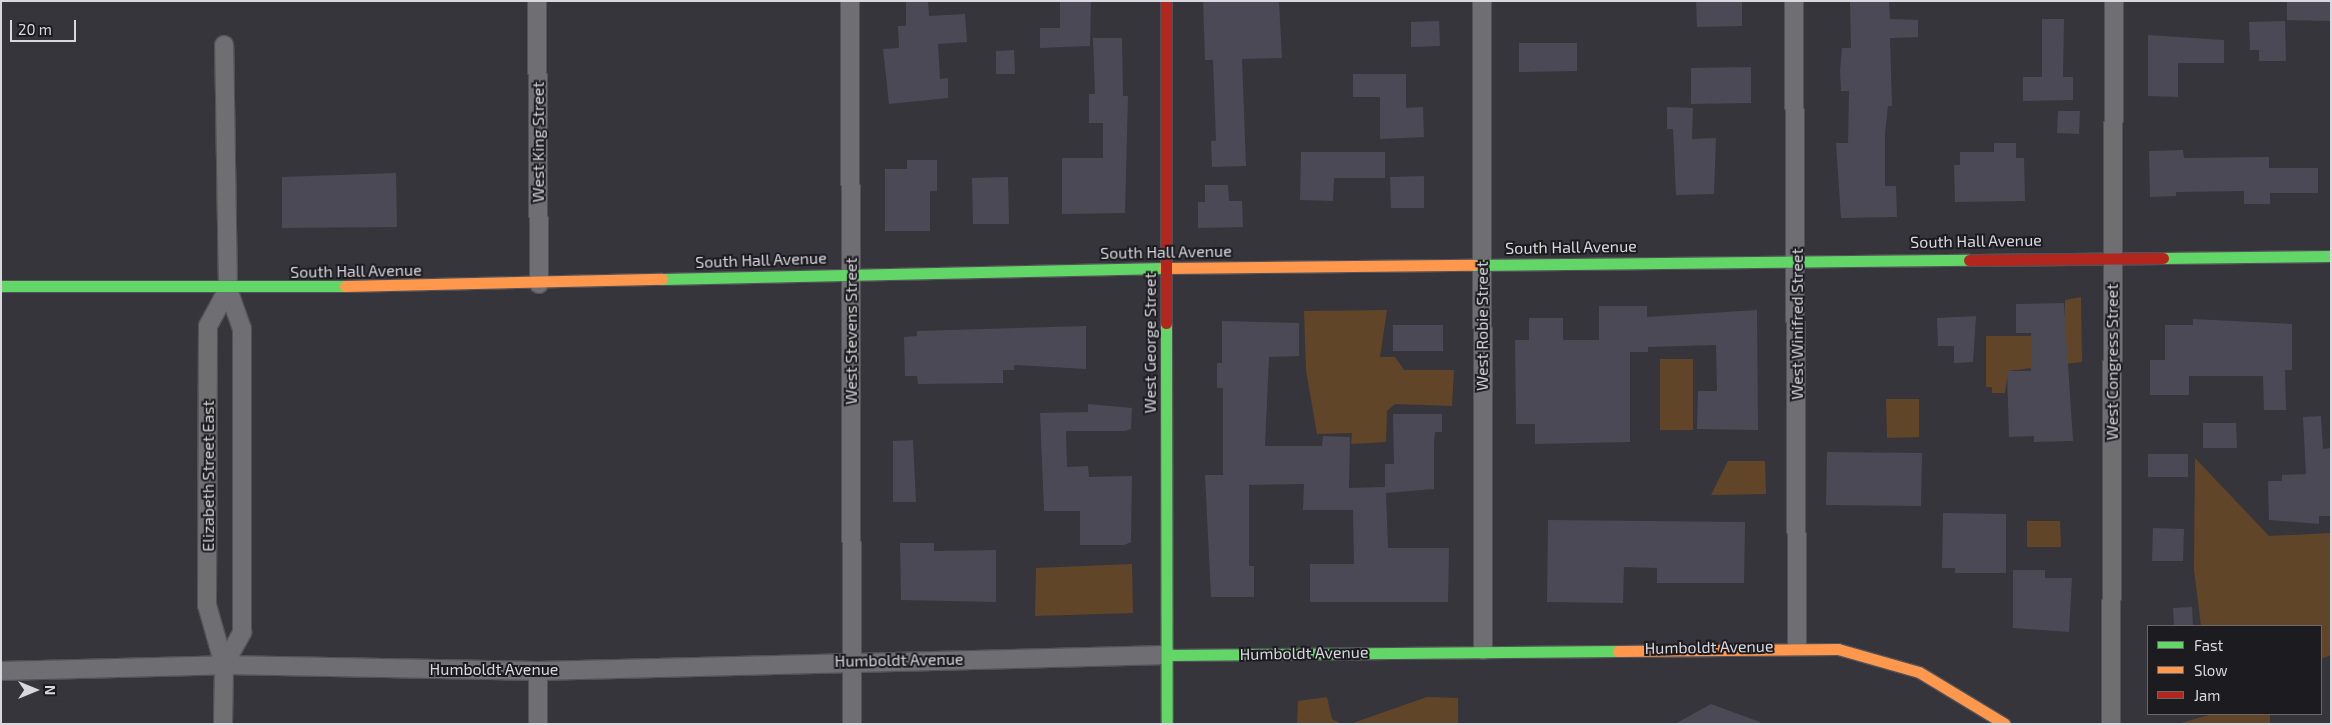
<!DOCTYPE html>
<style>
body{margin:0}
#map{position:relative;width:2332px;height:725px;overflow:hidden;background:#36353b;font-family:"Exo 2",sans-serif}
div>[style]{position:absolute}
.green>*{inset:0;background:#604529}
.building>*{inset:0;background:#4b4955}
.roads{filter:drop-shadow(1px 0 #535258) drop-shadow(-1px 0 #535258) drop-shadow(0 1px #535258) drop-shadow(0 -1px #535258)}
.street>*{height:18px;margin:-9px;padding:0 9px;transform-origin:9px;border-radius:9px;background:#6f6e73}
.fast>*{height:11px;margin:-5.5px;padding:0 5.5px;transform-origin:5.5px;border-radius:5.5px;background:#63d668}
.slow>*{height:11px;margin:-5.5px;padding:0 5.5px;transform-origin:5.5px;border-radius:5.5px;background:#ff974d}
.jam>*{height:11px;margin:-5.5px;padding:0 5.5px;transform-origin:5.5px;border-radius:5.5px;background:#b3261e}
span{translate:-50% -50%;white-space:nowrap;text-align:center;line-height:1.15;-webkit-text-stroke:4px #1c1b20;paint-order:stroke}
.street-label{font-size:16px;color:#d9d8df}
.frame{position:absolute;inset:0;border:2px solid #d9d8df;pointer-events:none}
.legend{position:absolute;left:2147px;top:625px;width:175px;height:90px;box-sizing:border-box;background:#1c1b20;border:1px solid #68676c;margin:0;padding:6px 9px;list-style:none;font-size:15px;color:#d9d8df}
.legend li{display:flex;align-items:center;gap:10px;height:25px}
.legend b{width:25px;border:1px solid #68676c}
.north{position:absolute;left:10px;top:665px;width:50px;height:50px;-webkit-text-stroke:4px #1c1b20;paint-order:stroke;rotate:90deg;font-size:14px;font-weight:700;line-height:20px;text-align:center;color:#d9d8df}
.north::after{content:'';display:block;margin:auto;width:18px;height:22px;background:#d9d8df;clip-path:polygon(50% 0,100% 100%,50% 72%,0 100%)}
.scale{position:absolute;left:10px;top:20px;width:66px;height:22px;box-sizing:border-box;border:2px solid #d9d8df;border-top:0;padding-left:6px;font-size:15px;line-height:18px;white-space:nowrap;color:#d9d8df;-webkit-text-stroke:4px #1c1b20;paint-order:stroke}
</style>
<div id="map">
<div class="green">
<div style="clip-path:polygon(2081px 297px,2082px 362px,2008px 371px,2005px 393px,1992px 393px,1992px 387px,1986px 387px,1986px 336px,2065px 336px,2065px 300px)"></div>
<div style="clip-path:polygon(1387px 310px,1380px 357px,1395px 357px,1404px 370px,1454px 370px,1452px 406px,1395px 404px,1387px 411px,1386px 442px,1351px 444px,1352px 433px,1317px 434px,1306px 370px,1304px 311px)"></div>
<div style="clip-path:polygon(1660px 359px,1693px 359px,1693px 430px,1660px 430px)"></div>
<div style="clip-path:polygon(1886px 399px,1919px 399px,1919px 437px,1887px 438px)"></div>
<div style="clip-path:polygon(2195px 458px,2269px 536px,2331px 533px,2331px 655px,2321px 659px,2321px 626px,2201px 626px,2194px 570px)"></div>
<div style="clip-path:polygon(1728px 461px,1765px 461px,1766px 494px,1711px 495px)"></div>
<div style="clip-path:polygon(2027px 521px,2060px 521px,2061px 547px,2027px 547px)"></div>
<div style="clip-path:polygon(1132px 564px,1133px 613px,1035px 616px,1036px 568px)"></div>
<div style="clip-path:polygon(1327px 697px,1332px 719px,1342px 724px,1297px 724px,1298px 701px)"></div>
<div style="clip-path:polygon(1427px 697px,1458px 698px,1458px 724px,1350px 724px)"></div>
<div style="clip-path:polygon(2212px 714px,2270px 714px,2270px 724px,2178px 724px)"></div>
</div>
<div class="building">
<div style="clip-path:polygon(906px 1px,928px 1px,929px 16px,965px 14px,967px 42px,938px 44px,940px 79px,948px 78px,948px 98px,889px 104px,883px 49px,899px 48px,898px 26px,906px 26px)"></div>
<div style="clip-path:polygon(1060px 1px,1091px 1px,1090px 46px,1040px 48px,1040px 28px,1060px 28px)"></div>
<div style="clip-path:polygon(1203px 1px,1279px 1px,1282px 58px,1242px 59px,1246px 166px,1212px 167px,1211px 141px,1216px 141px,1213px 60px,1205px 60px)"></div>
<div style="clip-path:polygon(1696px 1px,1742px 1px,1742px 26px,1697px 27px)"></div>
<div style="clip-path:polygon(1850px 1px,1889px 1px,1890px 19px,1918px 20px,1918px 37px,1890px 38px,1892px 106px,1888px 106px,1885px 133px,1885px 186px,1896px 186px,1897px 217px,1841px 218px,1836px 143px,1848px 143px,1849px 91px,1841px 91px,1840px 70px,1842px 48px,1851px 48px)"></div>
<div style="clip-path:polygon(2287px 1px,2331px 1px,2331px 21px,2287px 20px)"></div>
<div style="clip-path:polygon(2042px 19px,2064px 19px,2063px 77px,2073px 77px,2073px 100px,2023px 101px,2023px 77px,2042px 77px)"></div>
<div style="clip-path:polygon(1439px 21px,1440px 46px,1411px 47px,1411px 22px)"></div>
<div style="clip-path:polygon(2285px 21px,2286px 61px,2259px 61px,2259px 50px,2250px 50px,2249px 22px)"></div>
<div style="clip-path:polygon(2148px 35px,2224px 40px,2224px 63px,2178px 63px,2178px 97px,2148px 96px)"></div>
<div style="clip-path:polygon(1093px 38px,1122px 38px,1123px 96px,1128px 96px,1125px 213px,1062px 214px,1062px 158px,1103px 158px,1103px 123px,1089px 123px,1089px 94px,1095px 94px)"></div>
<div style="clip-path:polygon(1519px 43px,1577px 43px,1577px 71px,1519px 72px)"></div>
<div style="clip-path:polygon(1014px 50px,1015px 74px,996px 74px,996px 51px)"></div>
<div style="clip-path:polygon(1751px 67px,1751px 103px,1691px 104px,1691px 68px)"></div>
<div style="clip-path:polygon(1353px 74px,1406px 74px,1406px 108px,1423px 107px,1424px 137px,1380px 139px,1380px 97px,1353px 97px)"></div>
<div style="clip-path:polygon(1667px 107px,1693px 108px,1692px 139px,1716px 138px,1714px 194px,1676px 195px,1673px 129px,1667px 129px)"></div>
<div style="clip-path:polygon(2058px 111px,2080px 111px,2079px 134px,2057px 133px)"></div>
<div style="clip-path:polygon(1994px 143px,2016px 143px,2016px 158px,2024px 158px,2025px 201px,1955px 202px,1954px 165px,1960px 165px,1960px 152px,1994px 152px)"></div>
<div style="clip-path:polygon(2183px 150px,2184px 158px,2269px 157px,2269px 168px,2318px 168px,2318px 193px,2270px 193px,2270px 204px,2244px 204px,2244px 191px,2176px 192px,2176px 196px,2150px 197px,2149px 151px)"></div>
<div style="clip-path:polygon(1301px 152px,1385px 152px,1385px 178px,1334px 178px,1333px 201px,1300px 200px)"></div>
<div style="clip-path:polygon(907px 160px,937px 160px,937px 191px,930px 191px,930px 231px,885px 231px,885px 169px,907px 169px)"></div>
<div style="clip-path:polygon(396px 173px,397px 227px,282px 228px,282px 177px)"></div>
<div style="clip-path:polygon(1424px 176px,1424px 208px,1391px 208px,1390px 177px)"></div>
<div style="clip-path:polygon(1008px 177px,1009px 224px,973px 224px,972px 178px)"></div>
<div style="clip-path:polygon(1205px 185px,1228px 185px,1229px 201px,1242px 201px,1243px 227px,1198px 228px,1198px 202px,1205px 202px)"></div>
<div style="clip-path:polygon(2064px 303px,2073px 441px,2034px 442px,2034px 436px,2009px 437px,2007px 371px,2031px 371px,2031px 333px,2016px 333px,2016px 304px)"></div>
<div style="clip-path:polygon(1599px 306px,1647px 306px,1647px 317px,1757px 310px,1758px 430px,1697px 429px,1698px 391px,1717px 391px,1716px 345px,1648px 347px,1648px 352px,1630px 352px,1630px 442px,1535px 444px,1535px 424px,1516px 424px,1515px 340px,1529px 340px,1529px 318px,1563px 318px,1563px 340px,1599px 340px)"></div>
<div style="clip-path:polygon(1976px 316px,1973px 362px,1954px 363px,1954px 346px,1938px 346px,1937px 318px)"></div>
<div style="clip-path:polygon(2193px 319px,2292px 324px,2292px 370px,2285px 370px,2286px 410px,2264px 410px,2263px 376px,2189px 376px,2189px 395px,2150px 395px,2150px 360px,2165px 360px,2165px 325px,2193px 325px)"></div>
<div style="clip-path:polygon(1222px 321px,1299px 323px,1299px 356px,1269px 357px,1265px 446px,1322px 446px,1323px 436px,1350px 437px,1349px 488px,1385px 487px,1385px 464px,1394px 464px,1393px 414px,1442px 414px,1442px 432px,1435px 432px,1434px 442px,1434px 489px,1386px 493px,1388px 548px,1449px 548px,1448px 602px,1310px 602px,1310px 564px,1354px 564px,1353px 510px,1303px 510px,1304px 484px,1249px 485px,1249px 566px,1254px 566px,1254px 597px,1211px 597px,1205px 475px,1223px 475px,1223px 388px,1217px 388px,1217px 363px,1222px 363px)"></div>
<div style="clip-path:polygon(1393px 325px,1443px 325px,1443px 351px,1393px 351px)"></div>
<div style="clip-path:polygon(1086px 326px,1086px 369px,1014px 365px,1014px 370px,1003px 370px,1003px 383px,918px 384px,917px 376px,905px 376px,904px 337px,917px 336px,917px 331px)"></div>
<div style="clip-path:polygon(1088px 404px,1132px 408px,1131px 429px,1125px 431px,1066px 431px,1067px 467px,1088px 466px,1089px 477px,1132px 476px,1131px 542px,1124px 545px,1080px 545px,1080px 511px,1044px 511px,1040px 413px,1088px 412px)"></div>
<div style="clip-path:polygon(2321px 416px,2323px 449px,2331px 448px,2331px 516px,2319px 516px,2319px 524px,2269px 520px,2268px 481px,2282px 481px,2282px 475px,2306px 474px,2303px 417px)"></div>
<div style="clip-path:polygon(2203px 423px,2236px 423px,2237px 448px,2203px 448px)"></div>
<div style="clip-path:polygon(913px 440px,916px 502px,893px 502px,893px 441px)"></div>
<div style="clip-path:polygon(1827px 452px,1922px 453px,1921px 506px,1826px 505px)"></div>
<div style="clip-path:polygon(2148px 454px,2188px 454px,2188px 477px,2148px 477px)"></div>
<div style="clip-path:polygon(1943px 513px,2006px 514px,2006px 573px,1955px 573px,1955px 568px,1942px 568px)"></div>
<div style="clip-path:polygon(1548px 520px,1745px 522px,1744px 583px,1657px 583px,1657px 568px,1624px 567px,1623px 603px,1547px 602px)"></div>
<div style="clip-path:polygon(2153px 528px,2184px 529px,2183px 561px,2152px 561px)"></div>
<div style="clip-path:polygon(900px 543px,934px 543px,934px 551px,996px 550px,996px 602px,901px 600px)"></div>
<div style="clip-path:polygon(2013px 570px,2045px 570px,2045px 578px,2072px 578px,2069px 632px,2013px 628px)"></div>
<div style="clip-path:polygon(2192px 607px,2193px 626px,2174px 626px,2173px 608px)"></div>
<div style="clip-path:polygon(1711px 704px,1760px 722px,1760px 724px,1675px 724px)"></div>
</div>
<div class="roads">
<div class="street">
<div style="left:537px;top:1px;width:283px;rotate:89.6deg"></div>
<div style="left:850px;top:1px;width:723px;rotate:89.84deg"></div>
<div style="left:1482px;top:1px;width:649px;rotate:89.91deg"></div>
<div style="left:1794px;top:1px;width:645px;rotate:89.73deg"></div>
<div style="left:224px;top:665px;width:38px;rotate:-61deg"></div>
<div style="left:242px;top:632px;width:303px;rotate:-90deg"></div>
<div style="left:242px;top:329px;width:42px;rotate:-109.3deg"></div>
<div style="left:228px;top:289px;width:244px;rotate:-90.9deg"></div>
<div style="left:1px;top:671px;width:223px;rotate:-1.5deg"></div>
<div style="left:224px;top:665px;width:314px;rotate:1.1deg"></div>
<div style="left:538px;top:671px;width:629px;rotate:-1.46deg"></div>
<div style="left:538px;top:671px;width:53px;rotate:90deg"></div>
<div style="left:223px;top:724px;width:59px;rotate:-89deg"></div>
<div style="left:224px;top:665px;width:62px;rotate:-105.8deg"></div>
<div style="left:207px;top:605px;width:279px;rotate:-89.8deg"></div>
<div style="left:208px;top:326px;width:42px;rotate:-61.6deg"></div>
<div style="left:2111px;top:724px;width:723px;rotate:-89.76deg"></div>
</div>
<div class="fast">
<div style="left:2163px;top:258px;width:168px;rotate:-0.7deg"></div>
<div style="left:1473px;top:265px;width:496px;rotate:-0.6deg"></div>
<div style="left:662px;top:279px;width:502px;rotate:-1.26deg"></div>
<div style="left:1px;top:286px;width:344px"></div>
<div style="left:1166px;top:323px;width:401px;rotate:89.9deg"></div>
<div style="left:1167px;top:655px;width:451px;rotate:-0.5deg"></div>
</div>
<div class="slow">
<div style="left:1164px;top:268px;width:309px;rotate:-0.6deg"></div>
<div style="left:345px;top:286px;width:317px;rotate:-1.3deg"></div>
<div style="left:1618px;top:651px;width:220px;rotate:-0.5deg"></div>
<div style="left:1838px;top:649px;width:84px;rotate:15.9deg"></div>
<div style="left:1919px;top:672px;width:100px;rotate:31.2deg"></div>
</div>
<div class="jam">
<div style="left:1166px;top:1px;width:322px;rotate:90deg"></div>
<div style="left:1969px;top:260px;width:194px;rotate:-0.6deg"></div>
</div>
</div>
<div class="street-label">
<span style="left:538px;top:142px;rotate:-90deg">West King Street</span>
<span style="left:1976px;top:241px;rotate:-1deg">South Hall Avenue</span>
<span style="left:1571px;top:247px;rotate:-1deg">South Hall Avenue</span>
<span style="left:1166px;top:252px;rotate:-1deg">South Hall Avenue</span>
<span style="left:761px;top:260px;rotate:-2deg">South Hall Avenue</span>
<span style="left:356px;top:271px;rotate:-1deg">South Hall Avenue</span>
<span style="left:1797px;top:324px;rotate:-90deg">West Winifred Street</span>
<span style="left:1482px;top:326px;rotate:-90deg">West Robie Street</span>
<span style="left:851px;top:331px;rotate:-90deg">West Stevens Street</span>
<span style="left:1150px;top:343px;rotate:-90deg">West George Street</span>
<span style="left:2112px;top:362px;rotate:-90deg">West Congress Street</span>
<span style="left:208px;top:476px;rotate:-90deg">Elizabeth Street East</span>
<span style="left:1709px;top:647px;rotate:-1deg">Humboldt Avenue</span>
<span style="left:1304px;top:653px;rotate:-1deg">Humboldt Avenue</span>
<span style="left:899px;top:660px;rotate:-1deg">Humboldt Avenue</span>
<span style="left:494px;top:669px">Humboldt Avenue</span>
</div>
<div class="frame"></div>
<ul class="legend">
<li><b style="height:6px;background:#63d668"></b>Fast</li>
<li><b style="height:6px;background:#ff974d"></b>Slow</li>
<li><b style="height:6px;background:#b3261e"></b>Jam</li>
</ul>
<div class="north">N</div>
<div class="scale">20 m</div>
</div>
